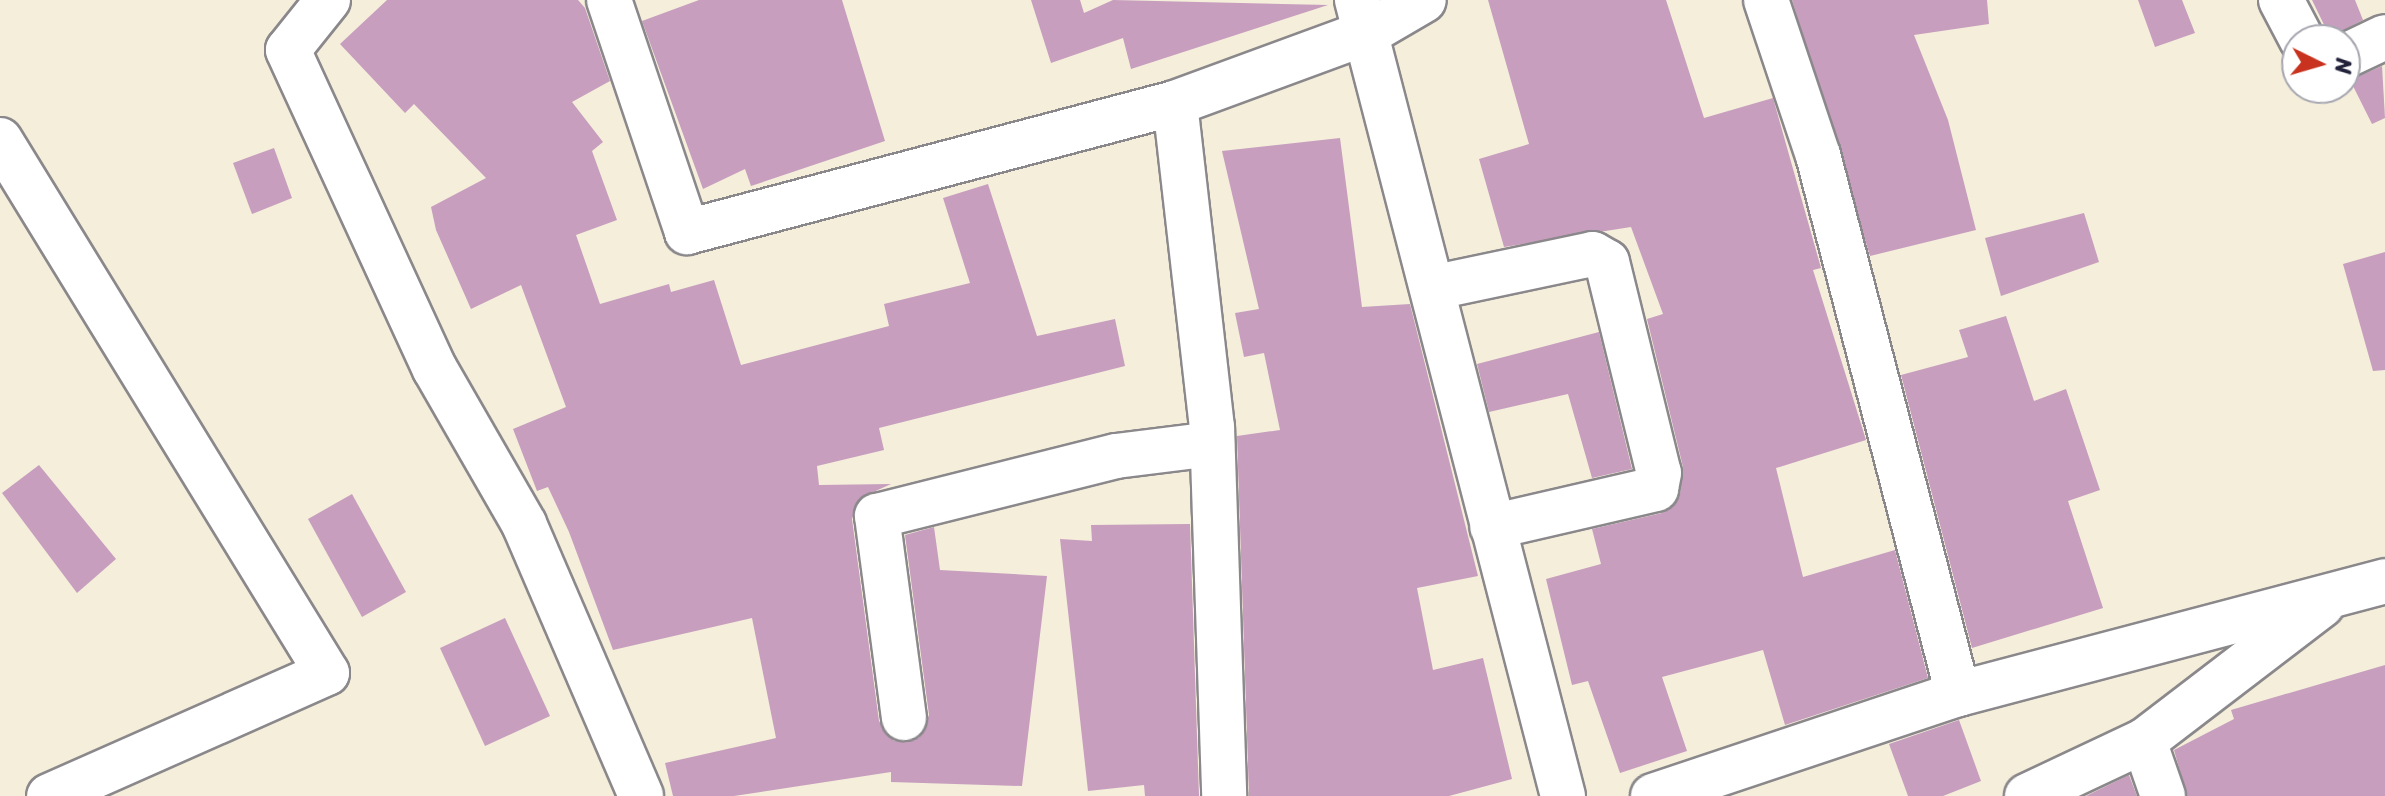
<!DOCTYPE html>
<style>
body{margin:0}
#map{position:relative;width:2385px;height:796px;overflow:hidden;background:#f4eedb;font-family:Sriracha,sans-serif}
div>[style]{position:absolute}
.building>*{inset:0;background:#c79ebe}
.roads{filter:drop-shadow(2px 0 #8b888b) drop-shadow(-2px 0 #8b888b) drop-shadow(0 2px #8b888b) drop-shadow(0 -2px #8b888b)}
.minor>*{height:44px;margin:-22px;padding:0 22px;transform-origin:22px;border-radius:22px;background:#fff}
span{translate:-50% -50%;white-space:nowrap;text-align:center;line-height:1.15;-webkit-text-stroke:6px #fff;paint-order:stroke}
.north{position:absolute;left:2281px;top:24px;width:80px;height:80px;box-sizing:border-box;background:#fff;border:2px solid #a7a7b1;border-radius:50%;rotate:95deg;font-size:22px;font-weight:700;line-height:32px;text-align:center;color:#22223b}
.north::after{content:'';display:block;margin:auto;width:28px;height:36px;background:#c8321e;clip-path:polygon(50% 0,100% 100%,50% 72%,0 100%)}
</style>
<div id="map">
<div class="building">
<div style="clip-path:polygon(387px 0,578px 0,585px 8px,610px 81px,572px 102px,603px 142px,592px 151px,617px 220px,576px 235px,600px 304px,669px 284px,671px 292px,714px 280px,741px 365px,889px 326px,884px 304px,970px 283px,943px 198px,988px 184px,1037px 336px,1115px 319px,1125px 366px,879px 428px,884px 450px,817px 466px,819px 485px,891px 484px,860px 498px,852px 519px,879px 721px,894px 741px,919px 738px,929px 715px,905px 535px,934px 527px,940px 570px,1047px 576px,1022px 786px,891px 782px,891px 772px,734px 796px,673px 796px,665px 763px,776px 738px,752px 618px,613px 650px,569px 532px,548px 487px,537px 491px,513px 429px,566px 407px,521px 285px,471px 309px,436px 230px,431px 207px,486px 178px,414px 104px,405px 113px,340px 44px)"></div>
<div style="clip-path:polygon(699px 0,842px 0,885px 141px,751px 186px,745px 169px,703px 189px,642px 21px)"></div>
<div style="clip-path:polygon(1031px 0,1080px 0,1084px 13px,1113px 0,1328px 5px,1131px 69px,1123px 38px,1051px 63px)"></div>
<div style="clip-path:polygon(1488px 0,1666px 0,1704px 118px,1773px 98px,1821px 268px,1813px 270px,1866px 440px,1776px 468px,1803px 577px,1895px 550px,1928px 678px,1785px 725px,1763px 650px,1662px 677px,1687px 751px,1620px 773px,1588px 681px,1572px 685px,1546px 579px,1601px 564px,1592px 529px,1662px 513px,1680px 494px,1683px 467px,1647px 319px,1663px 314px,1631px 227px,1504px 247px,1479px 159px,1529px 144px)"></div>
<div style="clip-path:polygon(1792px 0,1987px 0,1989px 24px,1914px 35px,1948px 120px,1976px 230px,1870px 256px)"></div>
<div style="clip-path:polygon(2138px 0,2182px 0,2195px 33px,2155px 47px)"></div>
<div style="clip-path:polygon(2312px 0,2355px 0,2363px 20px,2330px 37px)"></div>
<div style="clip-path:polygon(2382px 66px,2385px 118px,2372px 124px,2350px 80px)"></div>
<div style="clip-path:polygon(1340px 138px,1362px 307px,1410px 304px,1478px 576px,1417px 588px,1433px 670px,1483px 658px,1512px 779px,1449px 796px,1249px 796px,1237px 436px,1280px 430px,1264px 353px,1244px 357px,1235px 313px,1259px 309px,1222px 151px)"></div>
<div style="clip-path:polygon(274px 148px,292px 198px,252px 214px,233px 163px)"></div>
<div style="clip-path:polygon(2084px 213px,2099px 262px,2001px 296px,1985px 238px)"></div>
<div style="clip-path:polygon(2385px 252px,2385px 370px,2373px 371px,2343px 264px)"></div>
<div style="clip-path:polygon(2006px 316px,2034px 401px,2066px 389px,2100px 490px,2068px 501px,2103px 608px,1972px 648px,1901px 375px,1968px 357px,1959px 330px)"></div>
<div style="clip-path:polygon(1599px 332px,1632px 469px,1592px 478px,1568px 394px,1489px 412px,1477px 364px)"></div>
<div style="clip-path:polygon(39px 465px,116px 559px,77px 593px,2px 493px)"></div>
<div style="clip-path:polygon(352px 494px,406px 592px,362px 617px,308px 519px)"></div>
<div style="clip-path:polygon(1190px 524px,1199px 796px,1145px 796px,1144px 785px,1088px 791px,1060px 539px,1092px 541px,1091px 525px)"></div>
<div style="clip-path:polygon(505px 618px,550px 716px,485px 746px,440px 648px)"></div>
<div style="clip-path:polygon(2385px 665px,2385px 796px,2187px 796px,2174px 750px,2234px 719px,2231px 710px)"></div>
<div style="clip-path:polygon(1959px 720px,1981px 781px,1943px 796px,1908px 796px,1889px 744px)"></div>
<div style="clip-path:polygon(2129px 775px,2137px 796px,2086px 796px)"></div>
</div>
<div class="roads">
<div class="minor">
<div style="left:328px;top:0;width:64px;rotate:128.7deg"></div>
<div style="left:288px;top:50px;width:351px;rotate:65.3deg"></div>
<div style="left:435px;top:369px;width:179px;rotate:60.1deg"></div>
<div style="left:524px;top:524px;width:296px;rotate:66.7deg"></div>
<div style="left:609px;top:0;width:245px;rotate:71.4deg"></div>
<div style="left:687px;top:232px;width:505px;rotate:-14.81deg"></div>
<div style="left:1175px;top:103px;width:209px;rotate:-20.2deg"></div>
<div style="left:1371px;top:31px;width:61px;rotate:-30.3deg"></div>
<div style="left:1357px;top:0;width:822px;rotate:75.49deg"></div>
<div style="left:1766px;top:0;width:163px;rotate:71.5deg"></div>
<div style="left:1818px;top:155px;width:557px;rotate:75.44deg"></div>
<div style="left:2281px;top:0;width:45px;rotate:62.3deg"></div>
<div style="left:2345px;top:56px;width:44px;rotate:-25.4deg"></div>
<div style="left:1175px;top:103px;width:326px;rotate:83.5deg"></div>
<div style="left:1212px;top:427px;width:369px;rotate:88.1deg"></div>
<div style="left:0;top:140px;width:625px;rotate:58.47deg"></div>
<div style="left:327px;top:673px;width:304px;rotate:156.1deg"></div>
<div style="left:1436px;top:287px;width:160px;rotate:-11.9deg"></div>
<div style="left:1593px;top:254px;width:16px;rotate:30deg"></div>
<div style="left:1607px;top:262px;width:217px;rotate:76.2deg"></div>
<div style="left:1659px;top:473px;width:16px;rotate:101deg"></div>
<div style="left:1656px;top:489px;width:168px;rotate:167deg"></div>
<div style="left:904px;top:718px;width:204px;rotate:-97.6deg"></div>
<div style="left:877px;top:516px;width:246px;rotate:-14.1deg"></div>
<div style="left:1116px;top:456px;width:97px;rotate:-7.1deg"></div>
<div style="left:2144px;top:741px;width:58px;rotate:70.9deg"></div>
<div style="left:1653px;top:796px;width:322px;rotate:-18.5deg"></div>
<div style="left:1958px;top:694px;width:442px;rotate:-14.8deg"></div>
<div style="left:2027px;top:796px;width:129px;rotate:-25.2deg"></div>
<div style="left:2144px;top:741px;width:224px;rotate:-37.4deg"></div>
</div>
</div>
<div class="north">N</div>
</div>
